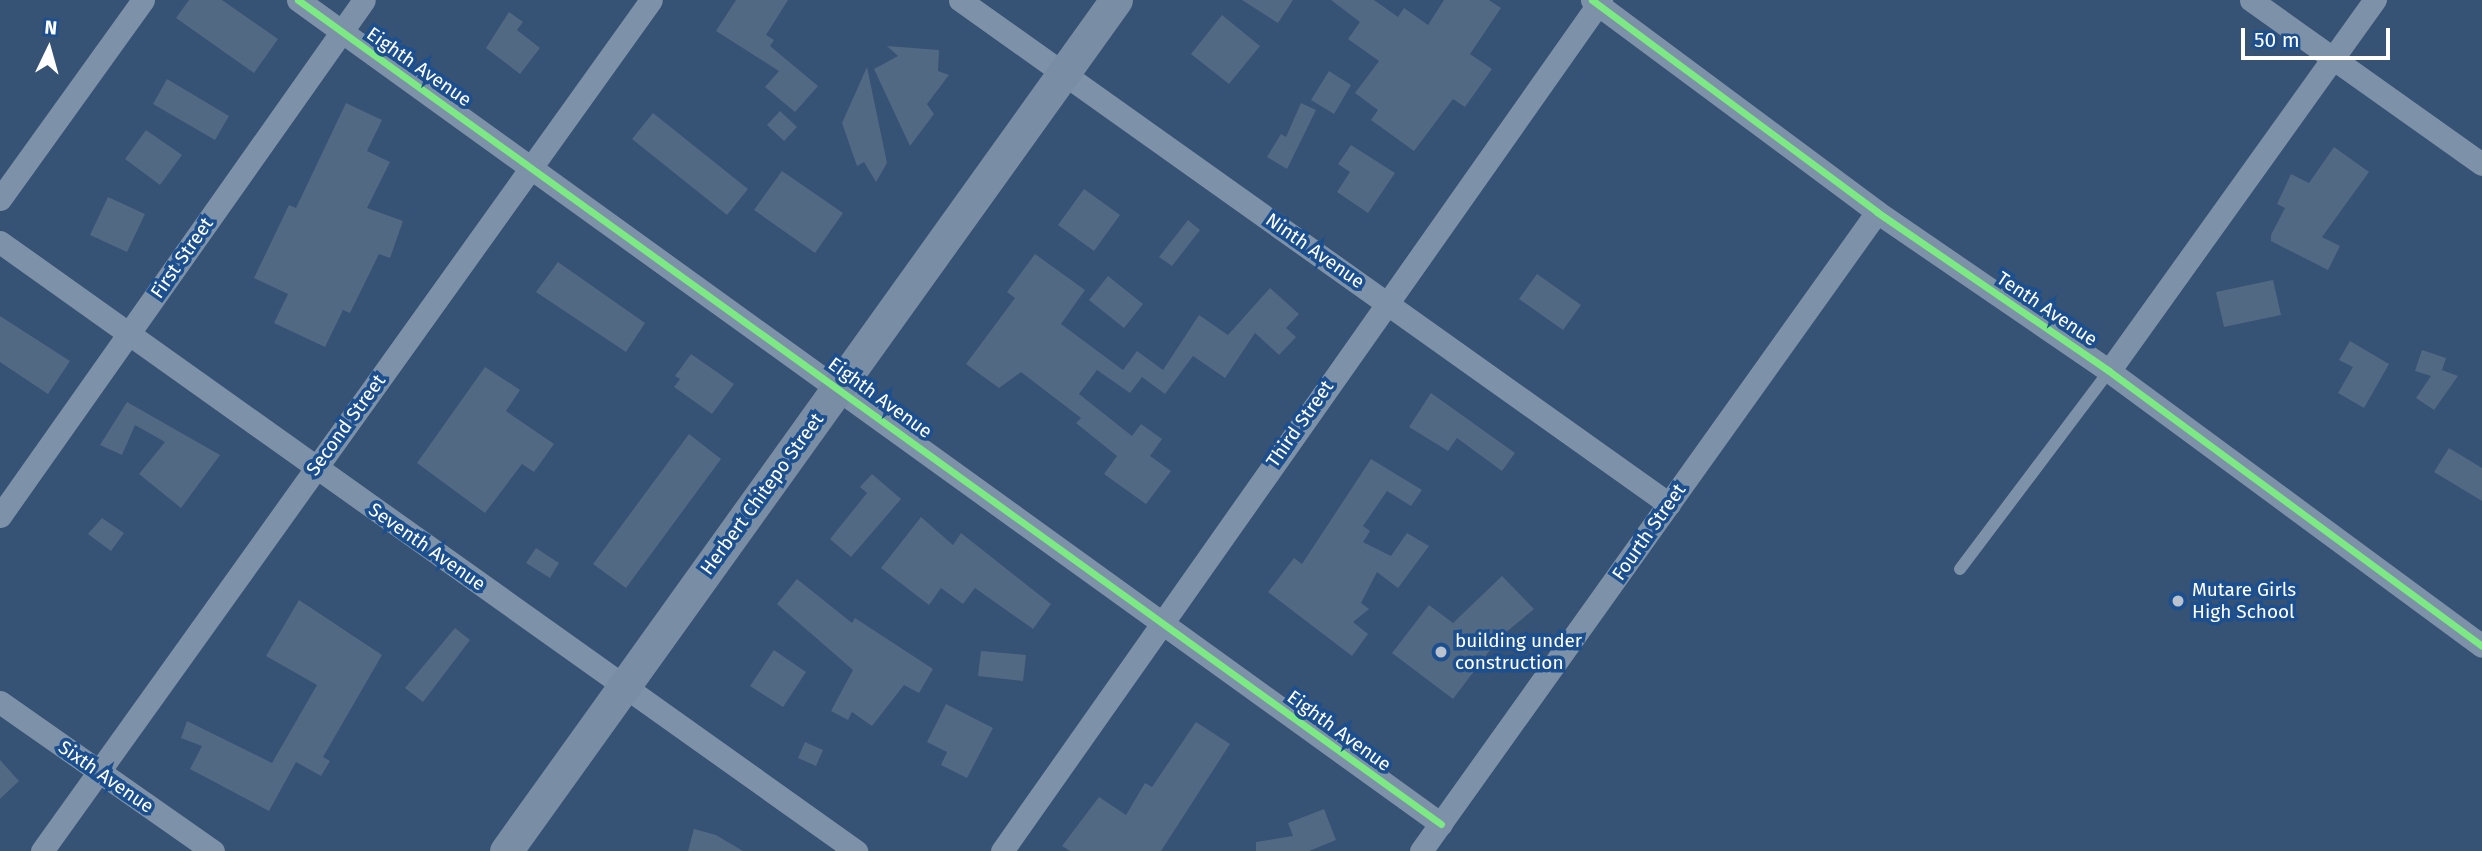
<!DOCTYPE html>
<style>
body{margin:0}
#map{position:relative;width:2482px;height:851px;overflow:hidden;background:#365274;font-family:"Fira Sans",sans-serif}
div>[style]{position:absolute}
.building>*{inset:0;background:#526984}
.lane>*{height:12px;margin:-6px;padding:0 6px;transform-origin:6px;border-radius:6px;background:#7d92a8}
.street>*{height:23px;margin:-11.5px;padding:0 11.5px;transform-origin:11.5px;border-radius:11.5px;background:#7d92a8}
.secondary>*{height:33px;margin:-16.5px;padding:0 16.5px;transform-origin:16.5px;border-radius:16.5px;background:#798da4}
.cycleway>*{height:7px;margin:-3.5px;padding:0 3.5px;transform-origin:3.5px;border-radius:3.5px;background:#7ce984}
.dots>*{width:19px;height:19px;translate:-50% -50%;box-sizing:border-box;border:4px solid #1b4f8f;border-radius:50%}
span{translate:-50% -50%;white-space:nowrap;text-align:center;line-height:1.15;-webkit-text-stroke:7px #1b4f8f;paint-order:stroke}
.street-label{font-size:19px;color:#fff}
.poi-label{font-size:19px;color:#fff}
.left{translate:0 -50%;text-align:left}
.north{position:absolute;left:14px;top:14px;width:70px;height:70px;-webkit-text-stroke:5px #1b4f8f;paint-order:stroke;rotate:5deg;font-size:19px;font-weight:700;line-height:28px;text-align:center;color:#fff}
.north::after{content:'';display:block;margin:auto;width:24px;height:32px;background:#fff;clip-path:polygon(50% 0,100% 100%,50% 72%,0 100%)}
.scale{position:absolute;left:2241px;top:28px;width:149px;height:32px;box-sizing:border-box;border:4px solid #fff;border-top:0;padding-left:9px;font-size:21px;line-height:24px;white-space:nowrap;color:#fff;-webkit-text-stroke:5px #1b4f8f;paint-order:stroke}
</style>
<div id="map">
<div class="building">
<div style="clip-path:polygon(189px 0,222px 0,278px 39px,254px 73px,176px 18px)"></div>
<div style="clip-path:polygon(736px 0,788px 0,766px 35px,774px 40px,770px 46px,818px 86px,795px 112px,765px 87px,779px 71px,716px 31px)"></div>
<div style="clip-path:polygon(1242px 0,1293px 0,1278px 23px)"></div>
<div style="clip-path:polygon(1331px 0,1374px 0,1398px 17px,1404px 8px,1428px 25px,1444px 0,1489px 0,1501px 8px,1470px 54px,1492px 69px,1465px 107px,1453px 99px,1414px 151px,1371px 120px,1378px 110px,1355px 93px,1379px 61px,1348px 39px,1360px 22px)"></div>
<div style="clip-path:polygon(509px 12px,523px 22px,517px 30px,540px 48px,520px 74px,486px 48px)"></div>
<div style="clip-path:polygon(1222px 15px,1260px 46px,1229px 84px,1191px 54px)"></div>
<div style="clip-path:polygon(887px 46px,939px 50px,938px 71px,949px 75px,927px 104px,934px 114px,910px 146px,874px 69px,898px 56px)"></div>
<div style="clip-path:polygon(867px 67px,887px 163px,876px 182px,864px 162px,857px 166px,842px 123px)"></div>
<div style="clip-path:polygon(1329px 71px,1351px 85px,1334px 114px,1311px 100px)"></div>
<div style="clip-path:polygon(167px 79px,229px 116px,215px 140px,153px 104px)"></div>
<div style="clip-path:polygon(346px 103px,382px 120px,367px 151px,390px 162px,367px 208px,403px 221px,390px 258px,379px 254px,350px 313px,343px 310px,325px 347px,274px 323px,288px 294px,254px 278px,289px 205px,296px 208px)"></div>
<div style="clip-path:polygon(1301px 103px,1316px 110px,1287px 169px,1267px 157px,1281px 134px,1286px 137px)"></div>
<div style="clip-path:polygon(780px 111px,797px 127px,784px 141px,767px 125px)"></div>
<div style="clip-path:polygon(653px 113px,748px 189px,727px 215px,632px 139px)"></div>
<div style="clip-path:polygon(146px 130px,182px 155px,160px 185px,125px 159px)"></div>
<div style="clip-path:polygon(1351px 145px,1395px 173px,1368px 213px,1337px 192px,1350px 172px,1338px 164px)"></div>
<div style="clip-path:polygon(2334px 147px,2369px 172px,2322px 237px,2340px 246px,2328px 270px,2271px 241px,2271px 235px,2285px 208px,2277px 204px,2291px 174px,2309px 183px)"></div>
<div style="clip-path:polygon(782px 171px,843px 213px,815px 253px,754px 210px)"></div>
<div style="clip-path:polygon(1084px 189px,1120px 215px,1094px 251px,1058px 225px)"></div>
<div style="clip-path:polygon(108px 197px,145px 214px,127px 252px,90px 235px)"></div>
<div style="clip-path:polygon(1188px 220px,1200px 230px,1172px 266px,1159px 257px)"></div>
<div style="clip-path:polygon(1035px 254px,1085px 290px,1061px 324px,1123px 370px,1137px 351px,1163px 370px,1199px 315px,1228px 335px,1270px 288px,1299px 314px,1286px 328px,1296px 337px,1279px 355px,1255px 333px,1225px 378px,1193px 356px,1165px 394px,1142px 377px,1130px 393px,1097px 370px,1079px 394px,1132px 436px,1141px 424px,1162px 439px,1150px 456px,1171px 471px,1146px 504px,1104px 474px,1117px 456px,1076px 423px,1081px 418px,1021px 372px,999px 388px,966px 364px,1015px 298px,1007px 292px)"></div>
<div style="clip-path:polygon(558px 262px,645px 323px,626px 352px,536px 292px)"></div>
<div style="clip-path:polygon(1537px 274px,1581px 305px,1563px 330px,1519px 299px)"></div>
<div style="clip-path:polygon(1108px 276px,1143px 304px,1124px 328px,1089px 300px)"></div>
<div style="clip-path:polygon(2273px 280px,2281px 315px,2224px 327px,2216px 292px)"></div>
<div style="clip-path:polygon(0 316px,70px 361px,48px 394px,0 362px)"></div>
<div style="clip-path:polygon(2350px 341px,2389px 364px,2364px 408px,2338px 393px,2353px 367px,2339px 360px)"></div>
<div style="clip-path:polygon(2422px 350px,2446px 358px,2442px 370px,2458px 376px,2434px 410px,2416px 398px,2431px 376px,2415px 371px)"></div>
<div style="clip-path:polygon(691px 354px,734px 384px,712px 414px,674px 387px,680px 379px,675px 376px)"></div>
<div style="clip-path:polygon(485px 367px,520px 390px,506px 411px,554px 444px,534px 472px,522px 464px,485px 513px,417px 463px)"></div>
<div style="clip-path:polygon(1431px 393px,1515px 453px,1502px 471px,1457px 438px,1448px 451px,1409px 427px)"></div>
<div style="clip-path:polygon(127px 402px,220px 455px,181px 508px,139px 474px,165px 442px,135px 425px,122px 455px,100px 445px)"></div>
<div style="clip-path:polygon(689px 434px,721px 459px,626px 588px,593px 564px)"></div>
<div style="clip-path:polygon(2449px 448px,2482px 468px,2482px 501px,2434px 472px)"></div>
<div style="clip-path:polygon(1371px 459px,1422px 490px,1411px 506px,1387px 491px,1363px 526px,1370px 531px,1363px 542px,1391px 556px,1407px 533px,1429px 546px,1398px 588px,1377px 572px,1361px 603px,1369px 609px,1353px 622px,1368px 634px,1352px 656px,1268px 592px,1294px 558px,1302px 564px)"></div>
<div style="clip-path:polygon(872px 474px,901px 499px,851px 557px,830px 539px,867px 493px,860px 487px)"></div>
<div style="clip-path:polygon(921px 517px,953px 545px,961px 533px,1051px 604px,1033px 629px,975px 588px,963px 604px,941px 588px,929px 605px,881px 568px)"></div>
<div style="clip-path:polygon(102px 518px,124px 533px,111px 551px,88px 534px)"></div>
<div style="clip-path:polygon(536px 548px,559px 563px,550px 578px,526px 563px)"></div>
<div style="clip-path:polygon(1502px 576px,1534px 609px,1499px 638px,1453px 699px,1392px 653px,1429px 605px,1453px 623px)"></div>
<div style="clip-path:polygon(797px 579px,852px 623px,855px 618px,933px 669px,919px 693px,904px 685px,872px 726px,852px 712px,848px 720px,831px 711px,853px 670px,777px 604px)"></div>
<div style="clip-path:polygon(299px 600px,382px 655px,323px 757px,330px 761px,321px 776px,296px 762px,269px 811px,190px 769px,202px 746px,181px 738px,187px 721px,272px 763px,317px 685px,266px 656px)"></div>
<div style="clip-path:polygon(455px 628px,470px 640px,423px 702px,405px 688px)"></div>
<div style="clip-path:polygon(774px 650px,806px 672px,783px 707px,750px 686px)"></div>
<div style="clip-path:polygon(981px 651px,1026px 655px,1023px 681px,978px 676px)"></div>
<div style="clip-path:polygon(946px 704px,993px 728px,967px 778px,941px 765px,947px 752px,927px 742px)"></div>
<div style="clip-path:polygon(1196px 722px,1230px 744px,1161px 851px,1070px 851px,1062px 846px,1099px 797px,1126px 815px,1145px 783px,1152px 787px)"></div>
<div style="clip-path:polygon(805px 742px,823px 750px,816px 766px,798px 758px)"></div>
<div style="clip-path:polygon(0 760px,19px 781px,0 799px)"></div>
<div style="clip-path:polygon(1324px 809px,1336px 840px,1309px 851px,1256px 851px,1256px 842px,1293px 836px,1288px 823px)"></div>
<div style="clip-path:polygon(694px 829px,716px 835px,743px 851px,688px 851px)"></div>
</div>
<div class="lane">
<div style="left:1960px;top:569px;width:248px;rotate:-53deg"></div>
</div>
<div class="street">
<div style="left:298px;top:0;width:1409px;rotate:35.79deg"></div>
<div style="left:960px;top:0;width:870px;rotate:35.41deg"></div>
<div style="left:1592px;top:0;width:355px;rotate:36.6deg"></div>
<div style="left:1877px;top:212px;width:281px;rotate:34.4deg"></div>
<div style="left:2109px;top:371px;width:463px;rotate:36.4deg"></div>
<div style="left:2251px;top:0;width:283px;rotate:35.4deg"></div>
<div style="left:0;top:199px;width:245px;rotate:-54.3deg"></div>
<div style="left:0;top:242px;width:1051px;rotate:35.43deg"></div>
<div style="left:2109px;top:371px;width:457px;rotate:-54.4deg"></div>
<div style="left:0;top:516px;width:631px;rotate:-54.8deg"></div>
<div style="left:0;top:702px;width:260px;rotate:35deg"></div>
<div style="left:42px;top:851px;width:1046px;rotate:-54.41deg"></div>
<div style="left:1002px;top:851px;width:1041px;rotate:-54.86deg"></div>
<div style="left:1421px;top:851px;width:785px;rotate:-54.49deg"></div>
</div>
<div class="secondary">
<div style="left:506px;top:851px;width:1047px;rotate:-54.37deg"></div>
</div>
<div class="cycleway">
<div style="left:298px;top:0;width:1409px;rotate:35.79deg"></div>
<div style="left:1592px;top:0;width:355px;rotate:36.6deg"></div>
<div style="left:1877px;top:212px;width:281px;rotate:34.4deg"></div>
<div style="left:2109px;top:371px;width:463px;rotate:36.4deg"></div>
</div>
<div class="dots">
<div style="left:2178px;top:601px;background:#b9c2ce"></div>
<div style="left:1441px;top:652px;background:#b9c2ce"></div>
</div>
<div class="street-label">
<span style="left:419px;top:67px;rotate:35deg">Eighth Avenue</span>
<span style="left:1315px;top:251px;rotate:35deg">Ninth Avenue</span>
<span style="left:182px;top:258px;rotate:-55deg">First Street</span>
<span style="left:2047px;top:309px;rotate:34deg">Tenth Avenue</span>
<span style="left:880px;top:398px;rotate:36deg">Eighth Avenue</span>
<span style="left:1300px;top:424px;rotate:-55deg">Third Street</span>
<span style="left:346px;top:425px;rotate:-54deg">Second Street</span>
<span style="left:762px;top:494px;rotate:-54deg">Herbert Chitepo Street</span>
<span style="left:1649px;top:532px;rotate:-55deg">Fourth Street</span>
<span style="left:427px;top:547px;rotate:35deg">Seventh Avenue</span>
<span style="left:1339px;top:731px;rotate:36deg">Eighth Avenue</span>
<span style="left:106px;top:777px;rotate:35deg">Sixth Avenue</span>
</div>
<div class="poi-label">
<span class="left" style="left:2192px;top:601px">Mutare Girls<br>High School</span>
<span class="left" style="left:1455px;top:652px">building under<br>construction</span>
</div>
<div class="north">N</div>
<div class="scale">50 m</div>
</div>
